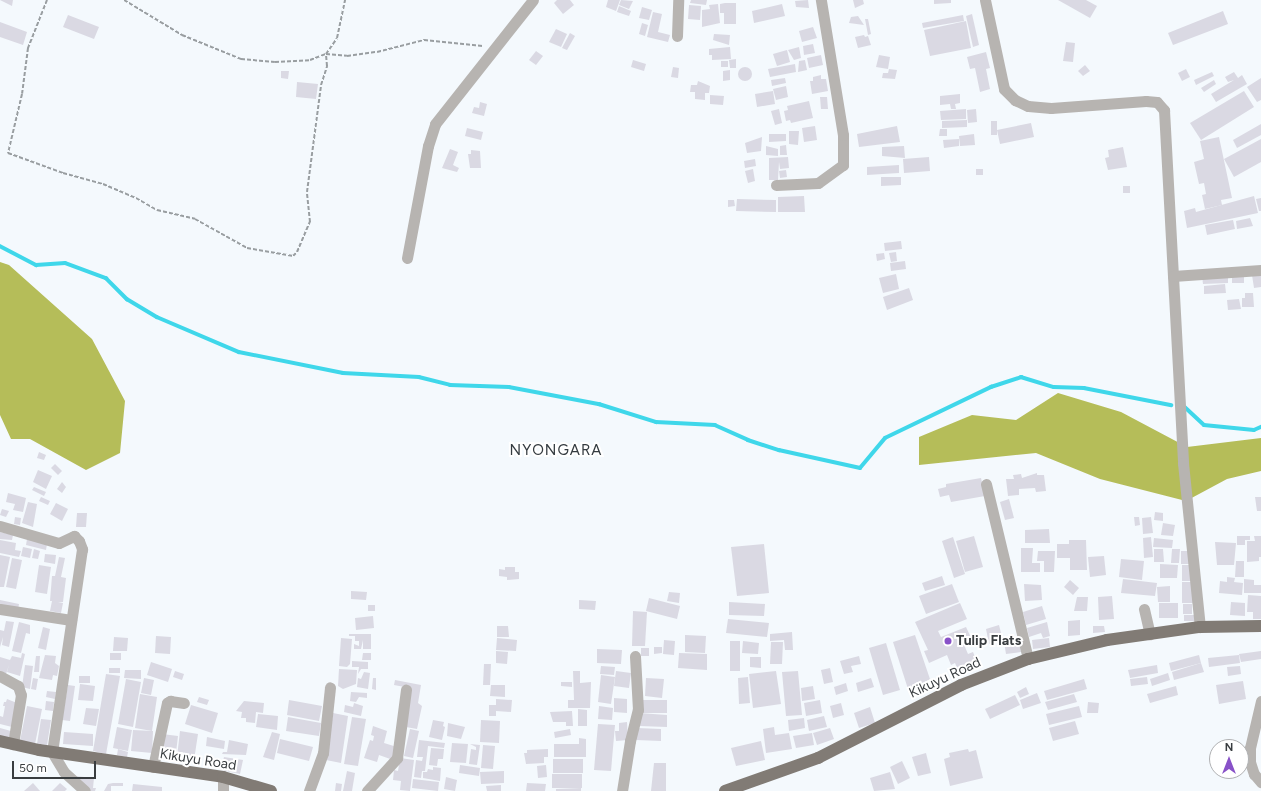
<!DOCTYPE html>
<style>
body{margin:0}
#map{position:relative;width:1261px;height:791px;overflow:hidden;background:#f4f9fd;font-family:Figtree,sans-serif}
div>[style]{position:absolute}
.forest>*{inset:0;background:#b5bd59}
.stream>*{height:3.5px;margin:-1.75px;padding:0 1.75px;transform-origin:1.75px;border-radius:1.75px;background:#3fd7ea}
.building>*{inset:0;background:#dad9e3}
.round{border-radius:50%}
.path>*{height:2px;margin-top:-1px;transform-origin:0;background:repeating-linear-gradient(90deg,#999ea1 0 4px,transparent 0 6px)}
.minor>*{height:11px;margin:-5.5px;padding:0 5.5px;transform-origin:5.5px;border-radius:5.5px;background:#b7b4b1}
.major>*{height:12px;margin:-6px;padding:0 6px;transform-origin:6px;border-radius:6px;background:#817b75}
.dots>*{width:11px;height:11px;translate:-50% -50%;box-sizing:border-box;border:2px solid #fff;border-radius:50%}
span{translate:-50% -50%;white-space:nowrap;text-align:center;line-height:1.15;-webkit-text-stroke:4px #fff;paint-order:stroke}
.poi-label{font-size:14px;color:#393d40;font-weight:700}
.left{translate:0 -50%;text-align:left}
.street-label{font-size:14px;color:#393d40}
.neighbourhood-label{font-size:15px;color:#343b40;letter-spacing:1px}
.north{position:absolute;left:1209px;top:739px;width:40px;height:40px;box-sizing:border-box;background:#fff;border:1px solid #b0b1b3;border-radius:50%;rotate:0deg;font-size:11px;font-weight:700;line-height:16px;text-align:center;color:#393d40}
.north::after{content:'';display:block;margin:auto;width:14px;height:18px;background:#8851c8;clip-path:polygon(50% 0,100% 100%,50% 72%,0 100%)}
.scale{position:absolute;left:12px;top:761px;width:84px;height:18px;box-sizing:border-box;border:2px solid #393d40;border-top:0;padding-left:5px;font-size:12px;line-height:14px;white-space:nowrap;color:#393d40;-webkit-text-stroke:3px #fff;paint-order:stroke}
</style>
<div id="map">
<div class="forest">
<div style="clip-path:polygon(0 262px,9px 265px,92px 339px,125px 401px,120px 453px,86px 470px,30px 439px,11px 439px,0 415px)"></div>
<div style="clip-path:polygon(1058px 393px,1121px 412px,1187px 447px,1261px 438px,1261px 471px,1227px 479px,1186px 501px,1100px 479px,1036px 453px,919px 465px,919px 437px,972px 415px,1016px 420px)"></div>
</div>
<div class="stream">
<div style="left:0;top:246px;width:41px;rotate:27.8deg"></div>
<div style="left:36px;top:265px;width:29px;rotate:-4deg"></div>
<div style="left:65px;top:263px;width:44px;rotate:20.1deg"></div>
<div style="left:106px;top:278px;width:30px;rotate:45deg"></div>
<div style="left:127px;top:299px;width:35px;rotate:31deg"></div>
<div style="left:157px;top:317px;width:89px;rotate:23.1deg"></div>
<div style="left:239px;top:352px;width:106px;rotate:11.4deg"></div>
<div style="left:343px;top:373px;width:76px;rotate:3deg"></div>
<div style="left:419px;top:377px;width:32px;rotate:14deg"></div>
<div style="left:450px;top:385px;width:59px;rotate:1.9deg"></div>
<div style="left:509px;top:387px;width:92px;rotate:10.7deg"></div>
<div style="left:599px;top:404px;width:60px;rotate:17.5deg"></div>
<div style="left:656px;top:422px;width:59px;rotate:2.9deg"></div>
<div style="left:715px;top:425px;width:36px;rotate:24deg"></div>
<div style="left:748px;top:440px;width:33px;rotate:18deg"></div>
<div style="left:779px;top:450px;width:83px;rotate:12.5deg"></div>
<div style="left:860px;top:468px;width:39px;rotate:-50deg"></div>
<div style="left:885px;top:438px;width:118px;rotate:-25.7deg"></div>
<div style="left:991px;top:387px;width:32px;rotate:-18deg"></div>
<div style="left:1021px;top:377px;width:34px;rotate:17deg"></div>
<div style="left:1054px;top:387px;width:30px;rotate:2deg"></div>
<div style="left:1084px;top:388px;width:89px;rotate:11.1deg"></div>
<div style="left:1185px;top:407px;width:26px;rotate:43deg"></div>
<div style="left:1204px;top:425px;width:50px;rotate:5.7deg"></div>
<div style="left:1254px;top:430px;width:8px;rotate:-23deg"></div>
</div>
<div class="building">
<div style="clip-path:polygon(0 0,13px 0,12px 6px)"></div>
<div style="clip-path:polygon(557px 0,570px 0,574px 5px,563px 14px,554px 3px)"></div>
<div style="clip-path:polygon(608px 0,620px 0,616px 11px,606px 7px)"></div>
<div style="clip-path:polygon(621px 0,633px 1px,629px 9px,619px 5px)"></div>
<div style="clip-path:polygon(691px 0,707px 0,706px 5px,690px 3px)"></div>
<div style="clip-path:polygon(808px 0,809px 8px,796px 7px,795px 1px)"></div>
<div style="clip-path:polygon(853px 0,863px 0,864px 4px,855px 8px)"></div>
<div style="clip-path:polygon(934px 0,951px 0,951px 3px,934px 4px)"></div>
<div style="clip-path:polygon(1058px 0,1086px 0,1097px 6px,1090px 18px)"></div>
<div style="clip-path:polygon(725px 3px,736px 3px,736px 24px,724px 24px,724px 13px,720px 13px,720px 4px)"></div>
<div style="clip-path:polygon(718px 4px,720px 23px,702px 27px,702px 10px,710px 9px,709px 5px)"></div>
<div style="clip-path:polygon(782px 4px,785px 16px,754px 23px,752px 11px)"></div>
<div style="clip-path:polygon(689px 5px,701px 6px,700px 20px,688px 19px)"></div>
<div style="clip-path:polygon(619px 6px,631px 11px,629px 16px,617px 12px)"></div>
<div style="clip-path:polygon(642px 7px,652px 10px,649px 20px,639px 18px)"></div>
<div style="clip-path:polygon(1223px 11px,1228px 24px,1173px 45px,1168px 33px)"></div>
<div style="clip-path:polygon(653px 12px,662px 14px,658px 32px,670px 35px,668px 42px,647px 37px)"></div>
<div style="clip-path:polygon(972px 14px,979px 45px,973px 47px,966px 16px)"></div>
<div style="clip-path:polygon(68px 15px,99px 27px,94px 39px,63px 27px)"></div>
<div style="clip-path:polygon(963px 15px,964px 21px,923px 28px,922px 23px)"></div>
<div style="clip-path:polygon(858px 16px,864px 25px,849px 23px,851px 17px)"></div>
<div style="clip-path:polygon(865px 19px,868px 19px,871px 34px,868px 35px)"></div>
<div style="clip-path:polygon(966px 21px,971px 48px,930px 56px,924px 30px)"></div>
<div style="clip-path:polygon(0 22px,27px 32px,23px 45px,0 37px)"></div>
<div style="clip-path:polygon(642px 23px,648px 25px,645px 36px,639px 34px)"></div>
<div style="clip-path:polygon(813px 27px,817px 38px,802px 42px,799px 31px)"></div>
<div style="clip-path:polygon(556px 29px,567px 34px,561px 47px,549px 42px)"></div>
<div style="clip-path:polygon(570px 33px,575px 36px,567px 50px,562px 48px)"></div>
<div style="clip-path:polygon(714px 34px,730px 35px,729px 45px,713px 40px)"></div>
<div style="clip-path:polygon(864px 35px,865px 37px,868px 36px,871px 45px,858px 48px,855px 37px)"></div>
<div style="clip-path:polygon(1066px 42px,1075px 43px,1073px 62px,1063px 61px)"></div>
<div style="clip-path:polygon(813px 44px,815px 53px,804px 55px,803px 46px)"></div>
<div style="clip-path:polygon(730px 47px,731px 59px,712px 60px,712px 55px,709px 55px,709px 49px)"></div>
<div style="clip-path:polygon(799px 47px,801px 58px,794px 60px,788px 50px)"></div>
<div style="clip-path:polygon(787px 50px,790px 62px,777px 66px,773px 54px)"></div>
<div style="clip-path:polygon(536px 51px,543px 56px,536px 65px,529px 60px)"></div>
<div style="clip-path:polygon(986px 52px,990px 68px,986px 69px,990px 89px,980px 92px,975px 68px,970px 69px,967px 57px)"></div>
<div style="clip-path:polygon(821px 55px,823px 65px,809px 68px,807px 58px)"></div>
<div style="clip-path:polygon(879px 55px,890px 57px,888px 69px,876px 67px)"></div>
<div style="clip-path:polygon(736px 59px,736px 68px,730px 68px,729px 60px)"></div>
<div style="clip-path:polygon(633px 60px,646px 64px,644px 71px,631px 67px)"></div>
<div style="clip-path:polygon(805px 60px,807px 70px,798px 72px,799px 61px)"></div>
<div style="clip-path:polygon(721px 61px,728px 61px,728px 67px,721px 67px)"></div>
<div style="clip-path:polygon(795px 64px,796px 72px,770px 77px,768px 69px)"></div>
<div style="clip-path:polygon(1085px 65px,1090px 71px,1083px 76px,1078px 71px)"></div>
<div style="clip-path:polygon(673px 67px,679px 68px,678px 78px,671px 77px)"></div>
<div class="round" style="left:738px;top:67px;width:14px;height:14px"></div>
<div style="clip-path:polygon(889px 69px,897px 70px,895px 79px,882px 78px,883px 73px,888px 73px)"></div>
<div style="clip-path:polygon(1186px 69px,1190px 77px,1182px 81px,1178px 73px)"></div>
<div style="clip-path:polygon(730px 70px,730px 80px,723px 81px,723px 71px)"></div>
<div style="clip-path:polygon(281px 71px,289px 71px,288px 79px,281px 78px)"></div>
<div style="clip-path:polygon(1212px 72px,1214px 76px,1196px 85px,1194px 80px)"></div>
<div style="clip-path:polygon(1234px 72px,1238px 78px,1242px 75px,1247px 84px,1216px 102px,1211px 94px,1234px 80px,1228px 82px,1225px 77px)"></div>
<div style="clip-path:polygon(821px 75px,821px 79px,826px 79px,828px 91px,812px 94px,810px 81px,813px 81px,813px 77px)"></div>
<div style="clip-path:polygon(785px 78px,786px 83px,772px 86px,771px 80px)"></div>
<div style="clip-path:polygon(1261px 78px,1261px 100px,1257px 102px,1247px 87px)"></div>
<div style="clip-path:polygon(1214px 80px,1216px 84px,1204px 92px,1201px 88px)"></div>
<div style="clip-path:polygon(698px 81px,710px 86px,709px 93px,705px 93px,705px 100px,695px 99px,695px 92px,690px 92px,691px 85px,697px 85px)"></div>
<div style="clip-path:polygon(297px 82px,318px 84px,316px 99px,296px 97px)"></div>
<div style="clip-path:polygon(786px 86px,788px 97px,776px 100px,773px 89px)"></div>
<div style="clip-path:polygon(773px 91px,775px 104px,757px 107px,755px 94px)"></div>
<div style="clip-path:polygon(1244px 91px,1254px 107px,1201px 140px,1190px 123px)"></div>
<div style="clip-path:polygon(960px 94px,960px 103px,955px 104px,956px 109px,951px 109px,950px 104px,940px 105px,940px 96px)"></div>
<div style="clip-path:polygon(710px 95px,724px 96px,723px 105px,710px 104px)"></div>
<div style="clip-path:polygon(820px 97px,827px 97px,828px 109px,821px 109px)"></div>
<div style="clip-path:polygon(809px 101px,813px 118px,791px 123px,790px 120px,786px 121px,784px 111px,788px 110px,787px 106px)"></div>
<div style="clip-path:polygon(480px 102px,487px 104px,484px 116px,472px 113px,474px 107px,479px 108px)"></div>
<div style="clip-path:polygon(779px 109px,782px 123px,775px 125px,771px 111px)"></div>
<div style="clip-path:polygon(966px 109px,966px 119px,941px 120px,940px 111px)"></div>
<div style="clip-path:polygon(976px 109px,977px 122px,968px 123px,967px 110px)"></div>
<div style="clip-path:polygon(967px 120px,967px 127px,942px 128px,942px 121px)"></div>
<div style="clip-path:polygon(991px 121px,997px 121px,997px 135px,991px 135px)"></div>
<div style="clip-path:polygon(1031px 123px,1034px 137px,1000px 144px,997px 130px)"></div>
<div style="clip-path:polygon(1261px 124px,1261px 135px,1237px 148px,1233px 140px)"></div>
<div style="clip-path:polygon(815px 126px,817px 140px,804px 142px,802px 128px)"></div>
<div style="clip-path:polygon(897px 126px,900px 142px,859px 147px,857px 134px)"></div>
<div style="clip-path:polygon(467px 128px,483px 132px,481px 140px,465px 136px)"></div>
<div style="clip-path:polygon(940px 129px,947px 129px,947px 136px,939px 136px)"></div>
<div style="clip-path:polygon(789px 131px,799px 131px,798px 145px,789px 144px)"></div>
<div style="clip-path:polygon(769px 134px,786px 134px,786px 141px,769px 142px)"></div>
<div style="clip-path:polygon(974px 134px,975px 145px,960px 146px,959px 136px)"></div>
<div style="clip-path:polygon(762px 137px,761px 151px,747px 153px,745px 143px)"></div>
<div style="clip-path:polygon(1219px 137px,1232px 198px,1221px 200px,1222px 205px,1205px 209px,1202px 195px,1206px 194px,1204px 183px,1199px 184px,1194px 162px,1204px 159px,1200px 141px)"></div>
<div style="clip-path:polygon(959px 139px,959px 146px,944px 148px,943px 140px)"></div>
<div style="clip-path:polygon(1261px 139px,1261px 162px,1234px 177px,1224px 159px)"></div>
<div style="clip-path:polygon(786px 145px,787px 155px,780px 155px,780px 146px)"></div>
<div style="clip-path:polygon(766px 146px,778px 149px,778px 156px,766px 155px)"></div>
<div style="clip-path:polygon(904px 146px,905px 158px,882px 156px,882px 147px)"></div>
<div style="clip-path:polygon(1123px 147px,1127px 167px,1108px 170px,1105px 158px,1109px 157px,1108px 150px)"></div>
<div style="clip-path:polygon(450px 149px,458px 152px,453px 165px,459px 168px,457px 172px,442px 168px)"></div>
<div style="clip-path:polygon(471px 150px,480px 151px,481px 168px,470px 168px,468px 154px,471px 154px)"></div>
<div style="clip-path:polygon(788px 157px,789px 168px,780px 169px,779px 162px,778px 180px,769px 180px,769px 158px)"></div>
<div style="clip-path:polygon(929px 157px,930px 171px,904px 173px,903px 159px)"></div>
<div style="clip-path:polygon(755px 159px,756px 166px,745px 168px,744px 161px)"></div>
<div style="clip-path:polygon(899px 165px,899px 173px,867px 175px,867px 167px)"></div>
<div style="clip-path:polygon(753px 169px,755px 181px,748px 183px,745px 171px)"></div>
<div style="clip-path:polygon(976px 169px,983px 169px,983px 175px,976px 175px)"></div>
<div style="clip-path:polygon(786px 170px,787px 177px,780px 178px,779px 171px)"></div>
<div style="clip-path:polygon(881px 177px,901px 177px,901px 185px,881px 186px)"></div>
<div style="clip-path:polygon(1123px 186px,1130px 186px,1130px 193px,1123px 193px)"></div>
<div style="clip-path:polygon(804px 196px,805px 212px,778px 212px,778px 197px)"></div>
<div style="clip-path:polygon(1254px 196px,1258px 213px,1187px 228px,1184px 211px,1195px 208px,1196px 212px)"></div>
<div style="clip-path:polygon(1261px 198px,1261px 211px,1259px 211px,1256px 199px)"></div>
<div style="clip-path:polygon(737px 199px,776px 200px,776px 212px,736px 211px)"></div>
<div style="clip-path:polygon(728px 200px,734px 200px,735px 206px,728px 207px)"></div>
<div style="clip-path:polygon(1250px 218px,1253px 226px,1237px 229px,1236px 221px)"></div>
<div style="clip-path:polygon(1233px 220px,1235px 229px,1207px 235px,1205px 225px)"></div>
<div style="clip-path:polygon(901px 241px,902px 249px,885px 251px,884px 243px)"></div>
<div style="clip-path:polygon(896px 252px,897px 261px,891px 262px,889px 253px)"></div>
<div style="clip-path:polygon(884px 253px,885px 259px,877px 261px,876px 254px)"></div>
<div style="clip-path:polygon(905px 261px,906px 269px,891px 271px,890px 263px)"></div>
<div style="clip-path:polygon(896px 274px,899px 289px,883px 293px,879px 278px)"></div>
<div style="clip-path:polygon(1261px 274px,1261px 287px,1254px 288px,1252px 275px)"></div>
<div style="clip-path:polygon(1228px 275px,1228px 283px,1203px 284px,1202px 276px)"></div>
<div style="clip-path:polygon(1244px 275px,1244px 283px,1232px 283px,1232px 276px)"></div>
<div style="clip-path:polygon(1225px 284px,1226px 293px,1204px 294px,1204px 286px)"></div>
<div style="clip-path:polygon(909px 288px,913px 300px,887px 310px,883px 297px)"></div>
<div style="clip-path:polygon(1245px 293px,1253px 293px,1254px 307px,1242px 307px,1242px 298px,1245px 298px)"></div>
<div style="clip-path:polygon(1239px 299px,1241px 309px,1228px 310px,1227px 300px)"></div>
<div style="clip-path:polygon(39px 452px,46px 455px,44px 460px,37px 458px)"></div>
<div style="clip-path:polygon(55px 464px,62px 471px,58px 475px,51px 468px)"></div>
<div style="clip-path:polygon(38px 470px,52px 476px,46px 489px,33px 482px)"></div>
<div style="clip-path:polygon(1037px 473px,1037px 475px,1044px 475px,1046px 491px,1036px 492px,1035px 488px,1019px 489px,1019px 495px,1008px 496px,1006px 479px,1014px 479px,1013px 475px,1021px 474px,1022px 478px)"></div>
<div style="clip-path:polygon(981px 478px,985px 496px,951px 502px,949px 495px,940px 497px,938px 489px,946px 487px,946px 484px)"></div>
<div style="clip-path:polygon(62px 482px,66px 487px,62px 493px,57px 489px)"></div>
<div style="clip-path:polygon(34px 487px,46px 492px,44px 496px,32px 490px)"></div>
<div style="clip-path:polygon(8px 493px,26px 498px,23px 512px,13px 510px,15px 504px,6px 502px)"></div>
<div style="clip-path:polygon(41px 497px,50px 501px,48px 505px,39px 501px)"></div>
<div style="clip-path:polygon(1255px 497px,1261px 497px,1261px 511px,1257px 511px)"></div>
<div style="clip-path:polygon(1009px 499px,1014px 518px,1005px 520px,1000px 502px)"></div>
<div style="clip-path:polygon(28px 502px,37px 504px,33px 527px,22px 523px)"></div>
<div style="clip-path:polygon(56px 503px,68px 509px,62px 521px,50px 514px)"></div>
<div style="clip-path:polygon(2px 509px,9px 511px,6px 517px,0 515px)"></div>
<div style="clip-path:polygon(1155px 512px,1163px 513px,1163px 521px,1154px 520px)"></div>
<div style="clip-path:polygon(77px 513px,87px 513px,86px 527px,76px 527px)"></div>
<div style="clip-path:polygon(15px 517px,21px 518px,20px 525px,14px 524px)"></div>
<div style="clip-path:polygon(1134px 517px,1139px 517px,1140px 525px,1135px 526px)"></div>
<div style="clip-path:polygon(1151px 517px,1153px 533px,1143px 534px,1142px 518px)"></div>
<div style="clip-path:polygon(1163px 523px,1175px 525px,1173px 536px,1161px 535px)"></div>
<div style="clip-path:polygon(1049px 529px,1050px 543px,1025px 543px,1025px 530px)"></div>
<div style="clip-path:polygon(0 532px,13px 535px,12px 540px,0 539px)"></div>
<div style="clip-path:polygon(974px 536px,983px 567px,965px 572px,956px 541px)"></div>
<div style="clip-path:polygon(1237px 536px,1250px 536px,1250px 540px,1245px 540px,1245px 545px,1237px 545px)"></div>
<div style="clip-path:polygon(1254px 536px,1261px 536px,1261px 557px,1259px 557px,1259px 561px,1247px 562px,1247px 541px,1255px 541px)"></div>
<div style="clip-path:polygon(953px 537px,965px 574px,954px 578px,942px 541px)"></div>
<div style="clip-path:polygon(1151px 537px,1153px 557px,1144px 558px,1143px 538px)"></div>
<div style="clip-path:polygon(1154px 538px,1173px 540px,1172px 548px,1153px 547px)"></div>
<div style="clip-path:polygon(27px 539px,47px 544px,46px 550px,26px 545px)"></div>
<div style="clip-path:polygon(0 540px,16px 543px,15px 550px,21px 551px,19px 557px,0 553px)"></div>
<div style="clip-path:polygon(1069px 540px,1086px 540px,1087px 570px,1070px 570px,1070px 558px,1057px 558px,1057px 544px,1069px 544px)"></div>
<div style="clip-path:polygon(1215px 542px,1236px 543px,1234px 565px,1217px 565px)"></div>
<div style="clip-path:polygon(764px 544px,769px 593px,737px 596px,731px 547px)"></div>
<div style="clip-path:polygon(23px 547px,32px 549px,30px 558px,21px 556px)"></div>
<div style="clip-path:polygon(1021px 548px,1033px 548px,1032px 563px,1040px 563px,1040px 572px,1021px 572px)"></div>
<div style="clip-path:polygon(34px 549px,40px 551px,38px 559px,32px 558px)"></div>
<div style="clip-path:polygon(1154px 549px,1163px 549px,1164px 562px,1154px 562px)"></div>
<div style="clip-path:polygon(1172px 549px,1180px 549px,1179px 563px,1171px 563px)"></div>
<div style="clip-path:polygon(1038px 551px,1055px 551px,1054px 572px,1044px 572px,1044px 561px,1037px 561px)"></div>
<div style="clip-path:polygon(1181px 551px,1192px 551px,1192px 564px,1181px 564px)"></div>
<div style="clip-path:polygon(45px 554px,56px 555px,55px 564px,44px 562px)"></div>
<div style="clip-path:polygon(0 555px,10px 557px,4px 587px,0 587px)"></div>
<div style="clip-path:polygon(1104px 556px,1106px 575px,1090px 577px,1088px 557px)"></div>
<div style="clip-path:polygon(59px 557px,65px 558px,61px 577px,66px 578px,63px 602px,58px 602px,63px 603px,61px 613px,50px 611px,52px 601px,50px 601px,52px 576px,55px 576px)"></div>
<div style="clip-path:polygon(12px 558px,22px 560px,16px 589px,6px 587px)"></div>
<div style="clip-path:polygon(1121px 559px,1144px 561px,1142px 580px,1119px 577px)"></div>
<div style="clip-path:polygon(1236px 561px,1244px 561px,1244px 577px,1235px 577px)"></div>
<div style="clip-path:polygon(1160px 564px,1178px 565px,1177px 578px,1160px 578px)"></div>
<div style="clip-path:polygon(39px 565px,51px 567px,47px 594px,35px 592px)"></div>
<div style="clip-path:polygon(1182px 565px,1193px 565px,1193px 581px,1182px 581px)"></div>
<div style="clip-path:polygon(505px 567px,515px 567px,515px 572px,519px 572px,519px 579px,507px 580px,507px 577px,499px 576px,499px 569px,505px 570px)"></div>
<div style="clip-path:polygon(942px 576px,945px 585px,925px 591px,922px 583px)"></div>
<div style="clip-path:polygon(1227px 577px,1235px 578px,1234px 582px,1243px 583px,1242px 595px,1219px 593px,1220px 581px,1227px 582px)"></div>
<div style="clip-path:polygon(1123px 579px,1157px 583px,1155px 596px,1121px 593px)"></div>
<div style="clip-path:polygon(1244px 579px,1254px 580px,1254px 585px,1261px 585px,1261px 593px,1244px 593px)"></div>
<div style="clip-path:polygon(1070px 580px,1079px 588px,1073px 595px,1064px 587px)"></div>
<div style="clip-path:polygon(1182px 582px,1195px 582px,1195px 603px,1182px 603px)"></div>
<div style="clip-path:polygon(952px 584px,959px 602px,926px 614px,919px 596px)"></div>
<div style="clip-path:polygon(1024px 584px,1041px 585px,1042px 600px,1025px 601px)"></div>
<div style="clip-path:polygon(1170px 586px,1170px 602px,1158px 602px,1157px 587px)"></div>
<div style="clip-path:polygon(351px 591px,367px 592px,366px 600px,351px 599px)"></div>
<div style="clip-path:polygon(669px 592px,680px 593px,679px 603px,667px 601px)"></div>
<div style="clip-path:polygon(1248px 595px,1261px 596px,1261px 619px,1253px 619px,1253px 612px,1247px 612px)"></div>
<div style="clip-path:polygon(1112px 596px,1114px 619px,1099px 620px,1098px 597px)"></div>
<div style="clip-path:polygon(1077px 597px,1088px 597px,1087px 611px,1074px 611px)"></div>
<div style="clip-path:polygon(649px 598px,680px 606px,677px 619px,646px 611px)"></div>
<div style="clip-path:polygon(0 600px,19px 604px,18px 610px,0 606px)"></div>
<div style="clip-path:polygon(579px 600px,596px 601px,595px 610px,579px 609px)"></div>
<div style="clip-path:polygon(729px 602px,765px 604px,764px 616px,729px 615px)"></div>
<div style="clip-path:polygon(1231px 602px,1245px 603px,1245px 616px,1230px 615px)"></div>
<div style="clip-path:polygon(960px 603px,967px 619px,938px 631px,941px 637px,966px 627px,974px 644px,965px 647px,968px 654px,973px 652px,978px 664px,959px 672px,955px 663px,951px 665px,947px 655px,929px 663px,924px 651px,928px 650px,915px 622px)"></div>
<div style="clip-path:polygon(1159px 603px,1178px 603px,1178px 618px,1159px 618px)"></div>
<div style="clip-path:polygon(1183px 604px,1192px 604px,1192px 614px,1183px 614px)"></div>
<div style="clip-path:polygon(368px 605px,375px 605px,375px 611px,368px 611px)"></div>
<div style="clip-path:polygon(1042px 606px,1046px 619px,1026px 625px,1023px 612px)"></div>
<div style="clip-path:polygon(633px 611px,647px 612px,645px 646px,632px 646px)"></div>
<div style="clip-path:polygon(1184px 615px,1197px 615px,1197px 621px,1184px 621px)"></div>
<div style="clip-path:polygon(373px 616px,374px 628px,356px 630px,355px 618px)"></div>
<div style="clip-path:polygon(728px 619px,769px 623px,767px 637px,726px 633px)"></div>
<div style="clip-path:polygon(1080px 620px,1080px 635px,1068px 636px,1068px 621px)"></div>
<div style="clip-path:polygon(6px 621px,14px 622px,9px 647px,2px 645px,3px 637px,0 647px,0 630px,4px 631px)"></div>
<div style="clip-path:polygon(19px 622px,30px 625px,30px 634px,26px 633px,21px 653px,12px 651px)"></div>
<div style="clip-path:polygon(1047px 622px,1050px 636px,1043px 638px,1041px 633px,1029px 637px,1027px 628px)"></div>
<div style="clip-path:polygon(999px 625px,1003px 641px,989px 644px,986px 629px)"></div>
<div style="clip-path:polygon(497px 626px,508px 626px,509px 637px,497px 637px)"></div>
<div style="clip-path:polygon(1093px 626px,1104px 626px,1105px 632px,1093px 633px)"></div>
<div style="clip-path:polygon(43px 627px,50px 629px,46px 650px,38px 648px)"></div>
<div style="clip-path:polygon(792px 632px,793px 650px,785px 650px,784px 640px,770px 641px,770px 634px)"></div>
<div style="clip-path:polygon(349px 634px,371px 634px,371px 649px,363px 649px,363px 640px,361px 649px,354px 649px,354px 644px,359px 646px,359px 641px,355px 641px,355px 636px,349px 636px)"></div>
<div style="clip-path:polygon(685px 635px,706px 636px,705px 653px,685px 652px)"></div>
<div style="clip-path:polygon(915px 635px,931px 682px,908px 689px,893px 642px)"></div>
<div style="clip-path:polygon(156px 636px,171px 637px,170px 654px,155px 653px)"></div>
<div style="clip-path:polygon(114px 637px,128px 638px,127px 651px,113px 651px)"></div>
<div style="clip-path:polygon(341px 638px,352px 639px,350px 664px,347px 667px,339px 666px)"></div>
<div style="clip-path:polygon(497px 638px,517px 640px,516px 651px,496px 650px)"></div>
<div style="clip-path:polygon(1049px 638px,1050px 647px,1033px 649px,1032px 640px)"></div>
<div style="clip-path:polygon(1019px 639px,1021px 652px,1006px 654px,1004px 642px)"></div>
<div style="clip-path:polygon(664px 640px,675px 641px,674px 655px,663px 654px)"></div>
<div style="clip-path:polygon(730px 641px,740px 641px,740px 671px,730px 671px)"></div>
<div style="clip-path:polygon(743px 641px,759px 643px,758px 654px,742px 653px)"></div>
<div style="clip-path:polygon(771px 642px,783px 642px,782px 664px,770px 664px)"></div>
<div style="clip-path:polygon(886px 643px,900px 690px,883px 695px,869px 648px)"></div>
<div style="clip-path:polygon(654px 647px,662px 647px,662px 653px,654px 654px)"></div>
<div style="clip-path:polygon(641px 648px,649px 648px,649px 656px,641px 656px)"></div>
<div style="clip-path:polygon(597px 649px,622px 650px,621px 664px,597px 663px)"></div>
<div style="clip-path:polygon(496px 651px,508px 652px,507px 664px,496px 663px)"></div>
<div style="clip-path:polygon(1261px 651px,1261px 659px,1241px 662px,1239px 654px)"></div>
<div style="clip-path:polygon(22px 653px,25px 654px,20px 676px,7px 672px,9px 665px,6px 674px,0 672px,0 657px,10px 660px,12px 656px,21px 658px)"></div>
<div style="clip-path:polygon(110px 653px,121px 653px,121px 660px,110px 660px)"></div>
<div style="clip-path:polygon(363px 653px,371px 653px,371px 660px,362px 660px)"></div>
<div style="clip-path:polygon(679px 653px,707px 654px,707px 670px,678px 668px)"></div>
<div style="clip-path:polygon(45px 655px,56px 656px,55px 663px,59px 666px,57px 676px,53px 675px,52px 680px,39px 678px)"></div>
<div style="clip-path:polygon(1199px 655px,1201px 663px,1171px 671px,1169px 663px)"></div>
<div style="clip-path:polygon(1239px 655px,1240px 663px,1209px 667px,1208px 658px)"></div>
<div style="clip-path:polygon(36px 656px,40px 656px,39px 672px,34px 672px)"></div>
<div style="clip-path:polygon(859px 656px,861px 664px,851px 666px,853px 672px,844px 674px,840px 661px)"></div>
<div style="clip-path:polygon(750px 657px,761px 657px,761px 668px,750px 667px)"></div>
<div style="clip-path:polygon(352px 661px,368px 662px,368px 669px,361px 669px,358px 674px,359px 667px,352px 667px)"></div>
<div style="clip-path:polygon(151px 662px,172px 669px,168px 682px,147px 675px)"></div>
<div style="clip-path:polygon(1201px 663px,1204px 672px,1174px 680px,1172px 672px)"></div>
<div style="clip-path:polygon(484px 664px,491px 664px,490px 685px,483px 685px)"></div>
<div style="clip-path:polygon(25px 665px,33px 666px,30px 689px,22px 687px)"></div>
<div style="clip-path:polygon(1157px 665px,1158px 673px,1130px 678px,1128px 670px)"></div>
<div style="clip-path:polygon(601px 666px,615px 667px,614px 675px,600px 674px)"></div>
<div style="clip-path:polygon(1240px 666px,1241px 674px,1228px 676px,1227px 667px)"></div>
<div style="clip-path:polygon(109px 668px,120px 668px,120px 673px,109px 673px)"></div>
<div style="clip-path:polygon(830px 668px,833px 682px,824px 684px,821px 670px)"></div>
<div style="clip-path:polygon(339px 669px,357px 670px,356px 684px,343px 689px,338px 686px)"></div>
<div style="clip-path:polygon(125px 670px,141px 670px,141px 679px,124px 678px)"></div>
<div style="clip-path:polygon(175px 671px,184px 674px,182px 680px,173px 677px)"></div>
<div style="clip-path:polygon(573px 671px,580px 671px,580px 683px,591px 682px,590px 708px,568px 708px,568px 700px,574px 700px)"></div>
<div style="clip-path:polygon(616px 671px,631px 673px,629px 688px,614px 686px)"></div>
<div style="clip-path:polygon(776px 671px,781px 704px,753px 708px,749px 674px)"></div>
<div style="clip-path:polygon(798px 671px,802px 715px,786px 716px,782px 672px)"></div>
<div style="clip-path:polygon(364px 672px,370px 673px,368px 689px,357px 687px,358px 678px,361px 679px)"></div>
<div style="clip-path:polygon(1168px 673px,1170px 680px,1152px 686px,1150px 679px)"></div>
<div style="clip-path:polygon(106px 674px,120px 676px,106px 754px,93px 751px)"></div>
<div style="clip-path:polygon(601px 675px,615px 677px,611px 704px,598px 702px)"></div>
<div style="clip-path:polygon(79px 676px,90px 676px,90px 683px,79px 683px)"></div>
<div style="clip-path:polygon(748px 677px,750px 703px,739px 704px,738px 678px)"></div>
<div style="clip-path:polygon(1147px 677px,1148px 684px,1131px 686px,1130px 679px)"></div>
<div style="clip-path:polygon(33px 678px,38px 679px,36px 690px,31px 689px)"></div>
<div style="clip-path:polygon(144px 678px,154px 680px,151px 695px,141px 693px)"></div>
<div style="clip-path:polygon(373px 678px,376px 678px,376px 690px,372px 689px)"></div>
<div style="clip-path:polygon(646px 678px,664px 679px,662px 698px,645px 696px)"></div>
<div style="clip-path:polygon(871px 678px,874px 687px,858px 692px,856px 683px)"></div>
<div style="clip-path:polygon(126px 679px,141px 682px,133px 727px,118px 724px)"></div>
<div style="clip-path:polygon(1084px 679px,1087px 689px,1047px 700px,1044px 691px)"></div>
<div style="clip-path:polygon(395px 680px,421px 685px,418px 703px,422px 706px,417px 729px,406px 727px,410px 688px,394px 685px)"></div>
<div style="clip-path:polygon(1243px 681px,1246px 699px,1219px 704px,1216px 685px)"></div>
<div style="clip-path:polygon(561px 682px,572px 682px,572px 687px,561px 686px)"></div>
<div style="clip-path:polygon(846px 683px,848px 691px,836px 695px,834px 687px)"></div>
<div style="clip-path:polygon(80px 684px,95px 686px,93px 701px,78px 700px)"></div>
<div style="clip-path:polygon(68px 685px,75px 686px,70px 721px,62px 720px)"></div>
<div style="clip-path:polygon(491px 685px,505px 685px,505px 697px,490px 696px)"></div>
<div style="clip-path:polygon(813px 686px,815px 699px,802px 701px,801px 688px)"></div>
<div style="clip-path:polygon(1176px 686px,1178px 695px,1150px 703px,1147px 694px)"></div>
<div style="clip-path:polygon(1026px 687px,1029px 694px,1020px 698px,1017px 692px)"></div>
<div style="clip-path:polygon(47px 691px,56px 692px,55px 699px,46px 697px)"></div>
<div style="clip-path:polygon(351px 692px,367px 693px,367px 698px,359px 697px,356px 702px,350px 701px)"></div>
<div style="clip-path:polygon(1037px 693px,1041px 703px,1023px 709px,1020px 700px)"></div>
<div style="clip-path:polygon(140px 694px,157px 697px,152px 731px,135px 728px)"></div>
<div style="clip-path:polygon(1074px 694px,1077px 702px,1048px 710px,1045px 702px)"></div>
<div style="clip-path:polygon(1015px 695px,1020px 705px,990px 719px,985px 709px)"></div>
<div style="clip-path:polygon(199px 697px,209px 700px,207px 705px,197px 702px)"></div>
<div style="clip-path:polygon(614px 698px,627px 699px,627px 713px,614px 712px)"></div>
<div style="clip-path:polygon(7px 699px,17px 703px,12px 727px,0 724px,0 716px,3px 717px,5px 706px,3px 706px,4px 702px,6px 702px)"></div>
<div style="clip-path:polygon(496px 699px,512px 700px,511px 712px,496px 711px,496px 716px,489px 716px,489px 705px,496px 705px)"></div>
<div style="clip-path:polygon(289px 700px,322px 706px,319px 721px,287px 715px)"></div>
<div style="clip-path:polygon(641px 700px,667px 700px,667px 713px,641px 713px)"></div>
<div style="clip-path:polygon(820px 700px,822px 713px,806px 716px,804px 703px)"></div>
<div style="clip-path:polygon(46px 701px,54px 702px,53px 711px,45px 710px)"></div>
<div style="clip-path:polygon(244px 701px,264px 703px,263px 713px,256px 712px,255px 723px,246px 722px,246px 718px,241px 718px,242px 712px,236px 711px)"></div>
<div style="clip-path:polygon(1088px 702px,1099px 703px,1098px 713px,1087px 713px)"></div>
<div style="clip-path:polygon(354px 703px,363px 706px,361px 716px,344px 712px,345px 705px,353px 707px)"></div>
<div style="clip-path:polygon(841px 703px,844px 715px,833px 718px,830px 706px)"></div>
<div style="clip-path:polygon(191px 705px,218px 713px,212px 733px,185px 724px)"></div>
<div style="clip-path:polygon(27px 706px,42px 709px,35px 744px,20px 741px)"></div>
<div style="clip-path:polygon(599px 706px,613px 708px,612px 720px,598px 719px)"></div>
<div style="clip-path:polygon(1079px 706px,1082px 717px,1049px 725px,1046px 714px)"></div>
<div style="clip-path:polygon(870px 707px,875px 723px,859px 728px,854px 713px)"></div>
<div style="clip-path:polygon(86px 708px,99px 709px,96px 726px,83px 724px)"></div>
<div style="clip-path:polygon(578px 709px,587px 710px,587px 726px,578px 726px)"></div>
<div style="clip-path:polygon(572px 711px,573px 726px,566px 726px,566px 722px,553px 722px,550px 712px)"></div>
<div style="clip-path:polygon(333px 713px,348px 716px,341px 763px,326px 760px)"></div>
<div style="clip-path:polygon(639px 713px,667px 715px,667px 727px,639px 726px)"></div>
<div style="clip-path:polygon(258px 714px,278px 716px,277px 730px,256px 727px)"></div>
<div style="clip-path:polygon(824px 716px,827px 727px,809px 731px,807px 720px)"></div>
<div style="clip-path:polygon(288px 717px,321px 723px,319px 736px,286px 731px)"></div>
<div style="clip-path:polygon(352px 717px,366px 719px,358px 766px,344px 764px)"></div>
<div style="clip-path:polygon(804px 718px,805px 728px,789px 731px,788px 720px)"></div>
<div style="clip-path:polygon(41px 719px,51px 720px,47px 745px,37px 744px)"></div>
<div style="clip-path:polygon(433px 720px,444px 722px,443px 726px,445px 727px,442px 740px,429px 737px)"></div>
<div style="clip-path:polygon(481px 720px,500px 721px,499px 743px,480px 742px)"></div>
<div style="clip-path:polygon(1075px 721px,1079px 734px,1053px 741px,1049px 728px)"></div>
<div style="clip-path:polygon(627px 722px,628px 740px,616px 741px,615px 731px,619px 731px,619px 723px)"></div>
<div style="clip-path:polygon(448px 723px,465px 727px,461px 739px,447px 736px)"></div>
<div style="clip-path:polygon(598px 724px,615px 725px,611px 771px,594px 770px)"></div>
<div style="clip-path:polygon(373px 726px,387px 731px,384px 743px,397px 747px,393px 760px,379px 755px,377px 762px,364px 758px,370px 740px,373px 741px,374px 736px,371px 735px)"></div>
<div style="clip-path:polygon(117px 727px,132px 730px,128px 751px,113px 748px)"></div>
<div style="clip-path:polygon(774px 727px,775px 735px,789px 733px,792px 749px,766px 753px,763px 729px)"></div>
<div style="clip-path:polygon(0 728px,11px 731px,9px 739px,0 736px)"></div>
<div style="clip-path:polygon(637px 728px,661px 729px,661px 741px,636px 740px)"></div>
<div style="clip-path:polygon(830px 728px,834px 739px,817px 745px,813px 733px)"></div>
<div style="clip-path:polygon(410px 729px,419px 731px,413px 758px,404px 756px)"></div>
<div style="clip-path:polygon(570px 729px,571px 735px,555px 738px,554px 732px)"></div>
<div style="clip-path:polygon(133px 730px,153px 731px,152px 753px,131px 751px)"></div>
<div style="clip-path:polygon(180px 731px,198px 734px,194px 760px,177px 757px)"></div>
<div style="clip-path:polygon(64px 732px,93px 734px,93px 746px,63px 744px)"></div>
<div style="clip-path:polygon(272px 732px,280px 734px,274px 760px,263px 757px)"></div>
<div style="clip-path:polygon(812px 733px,814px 745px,796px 748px,793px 736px)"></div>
<div style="clip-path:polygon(162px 734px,178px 736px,176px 753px,160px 751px)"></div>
<div style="clip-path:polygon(207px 737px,225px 741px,224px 749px,206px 746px)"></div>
<div style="clip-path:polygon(579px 738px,586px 739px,586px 757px,554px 757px,554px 744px,579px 744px)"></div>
<div style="clip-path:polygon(280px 739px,313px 747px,309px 761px,277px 753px)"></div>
<div style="clip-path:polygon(229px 740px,248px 744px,246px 755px,222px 754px,223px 752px,227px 752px)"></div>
<div style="clip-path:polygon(419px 740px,445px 743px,444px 748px,428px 746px,425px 771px,422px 771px,421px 778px,414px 777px,416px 760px,422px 761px,423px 757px,417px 757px)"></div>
<div style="clip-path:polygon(761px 741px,765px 760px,736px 766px,731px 748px)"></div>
<div style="clip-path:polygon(452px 743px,468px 744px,466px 763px,450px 762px)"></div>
<div style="clip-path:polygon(470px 744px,480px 745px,477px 765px,469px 764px,471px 749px,476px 750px,476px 747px)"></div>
<div style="clip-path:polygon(483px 745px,495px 746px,493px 769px,481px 768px)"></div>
<div style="clip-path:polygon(431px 748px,444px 749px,443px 759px,438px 759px,437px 766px,429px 765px)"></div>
<div style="clip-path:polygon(118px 749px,128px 752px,127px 757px,117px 755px)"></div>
<div style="clip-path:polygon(548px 749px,548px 757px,544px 757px,544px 763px,526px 764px,524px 753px,527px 753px,527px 750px)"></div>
<div style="clip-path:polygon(968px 749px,969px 752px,976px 750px,983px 778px,950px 786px,944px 759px,950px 757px,949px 753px)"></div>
<div style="clip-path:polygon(926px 753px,931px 773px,918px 776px,912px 757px)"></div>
<div style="clip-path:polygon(224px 757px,243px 760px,240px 774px,221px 770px)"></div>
<div style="clip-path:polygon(400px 758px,414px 760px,410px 791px,400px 790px,401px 781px,393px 780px,394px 770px,398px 771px)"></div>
<div style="clip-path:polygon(553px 759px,583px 759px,583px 773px,553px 773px)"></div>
<div style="clip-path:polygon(902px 761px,910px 778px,898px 784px,890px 767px)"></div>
<div style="clip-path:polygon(654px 763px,666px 763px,666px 791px,651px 791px)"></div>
<div style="clip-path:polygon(460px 765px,480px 768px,479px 776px,459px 773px)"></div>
<div style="clip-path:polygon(546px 765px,547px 777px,538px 778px,537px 766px)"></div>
<div style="clip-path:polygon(433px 767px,441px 768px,440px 781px,423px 778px,423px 772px,427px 772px,428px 769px,433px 770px)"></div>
<div style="clip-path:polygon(347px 771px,355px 773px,352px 791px,343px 791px)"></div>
<div style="clip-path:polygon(504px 771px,504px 783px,481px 784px,480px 772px)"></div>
<div style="clip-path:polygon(890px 772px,895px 789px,874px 791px,870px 778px)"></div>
<div style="clip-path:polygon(552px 774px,582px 774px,582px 788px,552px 788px)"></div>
<div style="clip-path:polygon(75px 776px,94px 778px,93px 788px,96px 788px,95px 791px,88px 791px)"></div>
<div style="clip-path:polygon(446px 777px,457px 780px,455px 791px,444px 789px)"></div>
<div style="clip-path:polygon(413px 779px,439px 782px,438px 791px,412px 788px)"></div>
<div style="clip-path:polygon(33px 783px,40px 791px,24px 791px)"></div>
<div style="clip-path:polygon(60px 783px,67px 789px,65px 791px,52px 791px)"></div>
<div style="clip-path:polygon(113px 783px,123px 783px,123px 786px,111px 786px,111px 791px,104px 791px,108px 784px)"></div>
<div style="clip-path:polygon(336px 783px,342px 784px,341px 791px,335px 791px)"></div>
<div style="clip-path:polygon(527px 783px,546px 784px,545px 791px,526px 791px)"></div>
<div style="clip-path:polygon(133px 784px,162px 787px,162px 791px,132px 791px)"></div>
<div style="clip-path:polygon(501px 785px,501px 791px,487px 791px,486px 786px)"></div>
<div style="clip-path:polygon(581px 788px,581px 791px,556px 791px,556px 789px)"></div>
</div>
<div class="path">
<div style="left:47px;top:0;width:52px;rotate:111.6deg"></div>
<div style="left:28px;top:48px;width:46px;rotate:97.4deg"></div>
<div style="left:22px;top:94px;width:61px;rotate:103.3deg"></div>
<div style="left:8px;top:153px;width:59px;rotate:20deg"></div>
<div style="left:63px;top:173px;width:41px;rotate:15.4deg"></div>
<div style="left:103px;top:184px;width:36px;rotate:23deg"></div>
<div style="left:136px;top:198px;width:24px;rotate:30deg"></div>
<div style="left:157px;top:210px;width:39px;rotate:13deg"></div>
<div style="left:195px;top:219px;width:60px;rotate:29.1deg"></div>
<div style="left:247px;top:248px;width:47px;rotate:9.9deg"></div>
<div style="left:293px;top:256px;width:6px;rotate:-45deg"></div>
<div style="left:297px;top:252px;width:33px;rotate:-67deg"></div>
<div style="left:310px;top:222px;width:30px;rotate:-96deg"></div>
<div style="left:307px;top:192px;width:108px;rotate:-82.5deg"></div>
<div style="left:321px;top:85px;width:20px;rotate:-72deg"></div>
<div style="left:327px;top:66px;width:12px;rotate:-95deg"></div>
<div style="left:326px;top:54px;width:19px;rotate:-55deg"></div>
<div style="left:337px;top:38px;width:39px;rotate:-78deg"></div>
<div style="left:124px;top:0;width:68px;rotate:31.1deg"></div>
<div style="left:182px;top:35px;width:64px;rotate:22.1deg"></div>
<div style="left:241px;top:59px;width:34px;rotate:5deg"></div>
<div style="left:275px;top:62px;width:35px;rotate:-3deg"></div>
<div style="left:310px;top:60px;width:17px;rotate:-21deg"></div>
<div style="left:326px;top:54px;width:21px;rotate:5deg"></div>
<div style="left:347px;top:56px;width:30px;rotate:-8deg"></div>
<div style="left:377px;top:52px;width:49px;rotate:-14.3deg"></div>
<div style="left:424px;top:40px;width:59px;rotate:5.8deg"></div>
</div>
<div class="minor">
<div style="left:985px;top:0;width:91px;rotate:77.9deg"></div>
<div style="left:1004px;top:89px;width:16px;rotate:45deg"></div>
<div style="left:1015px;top:100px;width:14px;rotate:25deg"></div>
<div style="left:1028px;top:106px;width:23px;rotate:5deg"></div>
<div style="left:1051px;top:108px;width:95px;rotate:-4.2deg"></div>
<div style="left:1146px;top:101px;width:11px;rotate:5deg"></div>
<div style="left:1157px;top:102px;width:11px;rotate:49deg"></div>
<div style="left:1164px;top:110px;width:354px;rotate:86.9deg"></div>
<div style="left:1183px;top:463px;width:165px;rotate:84.1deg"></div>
<div style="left:677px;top:36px;width:36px;rotate:-88deg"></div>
<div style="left:776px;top:185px;width:42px;rotate:-2.7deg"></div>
<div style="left:818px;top:183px;width:31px;rotate:-36deg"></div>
<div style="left:843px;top:165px;width:30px;rotate:-90deg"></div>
<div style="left:843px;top:135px;width:137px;rotate:-99.3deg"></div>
<div style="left:407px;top:258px;width:114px;rotate:-79.4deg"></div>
<div style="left:428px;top:146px;width:23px;rotate:-72deg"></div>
<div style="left:435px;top:124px;width:158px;rotate:-51.7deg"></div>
<div style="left:1173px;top:276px;width:88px;rotate:-3.9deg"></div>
<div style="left:986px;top:484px;width:180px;rotate:76.5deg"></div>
<div style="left:0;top:526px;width:61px;rotate:16.1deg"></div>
<div style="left:59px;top:543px;width:17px;rotate:-25deg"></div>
<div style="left:74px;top:536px;width:7px;rotate:45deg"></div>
<div style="left:79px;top:541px;width:9px;rotate:69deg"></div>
<div style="left:82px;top:549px;width:205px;rotate:98.4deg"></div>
<div style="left:52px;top:752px;width:23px;rotate:59deg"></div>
<div style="left:64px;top:772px;width:28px;rotate:42deg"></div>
<div style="left:0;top:609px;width:72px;rotate:8.8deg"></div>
<div style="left:1144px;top:609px;width:26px;rotate:77deg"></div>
<div style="left:0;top:676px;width:21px;rotate:29deg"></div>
<div style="left:18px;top:686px;width:9px;rotate:72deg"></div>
<div style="left:21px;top:695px;width:50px;rotate:99.3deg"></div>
<div style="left:1261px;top:701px;width:48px;rotate:103.2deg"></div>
<div style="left:1250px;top:748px;width:14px;rotate:90deg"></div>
<div style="left:1250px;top:762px;width:13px;rotate:72deg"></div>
<div style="left:1254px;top:774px;width:11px;rotate:49deg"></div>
<div style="left:153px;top:767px;width:66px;rotate:-77.7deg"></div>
<div style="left:167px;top:703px;width:4px;rotate:-34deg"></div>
<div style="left:170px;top:701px;width:14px;rotate:8deg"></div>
<div style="left:223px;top:791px;width:14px;rotate:-90deg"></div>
<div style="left:309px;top:791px;width:40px;rotate:-69.8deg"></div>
<div style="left:323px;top:753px;width:66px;rotate:-83.9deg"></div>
<div style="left:367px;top:791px;width:45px;rotate:-47.7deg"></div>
<div style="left:397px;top:758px;width:69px;rotate:-82.5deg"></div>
<div style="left:622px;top:791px;width:51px;rotate:-80.9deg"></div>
<div style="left:630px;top:741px;width:32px;rotate:-76deg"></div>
<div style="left:638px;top:710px;width:54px;rotate:-93.2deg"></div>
</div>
<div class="major">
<div style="left:0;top:741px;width:40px;rotate:13deg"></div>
<div style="left:39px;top:750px;width:186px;rotate:8.3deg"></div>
<div style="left:223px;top:777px;width:50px;rotate:16.3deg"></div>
<div style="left:725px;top:791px;width:99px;rotate:-19.5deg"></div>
<div style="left:818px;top:758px;width:161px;rotate:-27deg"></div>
<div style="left:961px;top:685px;width:72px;rotate:-21.2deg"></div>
<div style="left:1028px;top:659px;width:81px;rotate:-13.5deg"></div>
<div style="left:1107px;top:640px;width:94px;rotate:-8deg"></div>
<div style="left:1200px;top:627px;width:61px;rotate:-0.9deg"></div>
</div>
<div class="dots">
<div style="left:948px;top:641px;background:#8851c8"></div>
</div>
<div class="poi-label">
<span class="left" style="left:956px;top:641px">Tulip Flats</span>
</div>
<div class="street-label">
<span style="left:945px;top:678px;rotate:-25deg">Kikuyu Road</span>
<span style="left:198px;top:760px;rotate:9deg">Kikuyu Road</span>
</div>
<div class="neighbourhood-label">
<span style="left:556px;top:451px">NYONGARA</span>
</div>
<div class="north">N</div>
<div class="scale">50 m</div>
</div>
